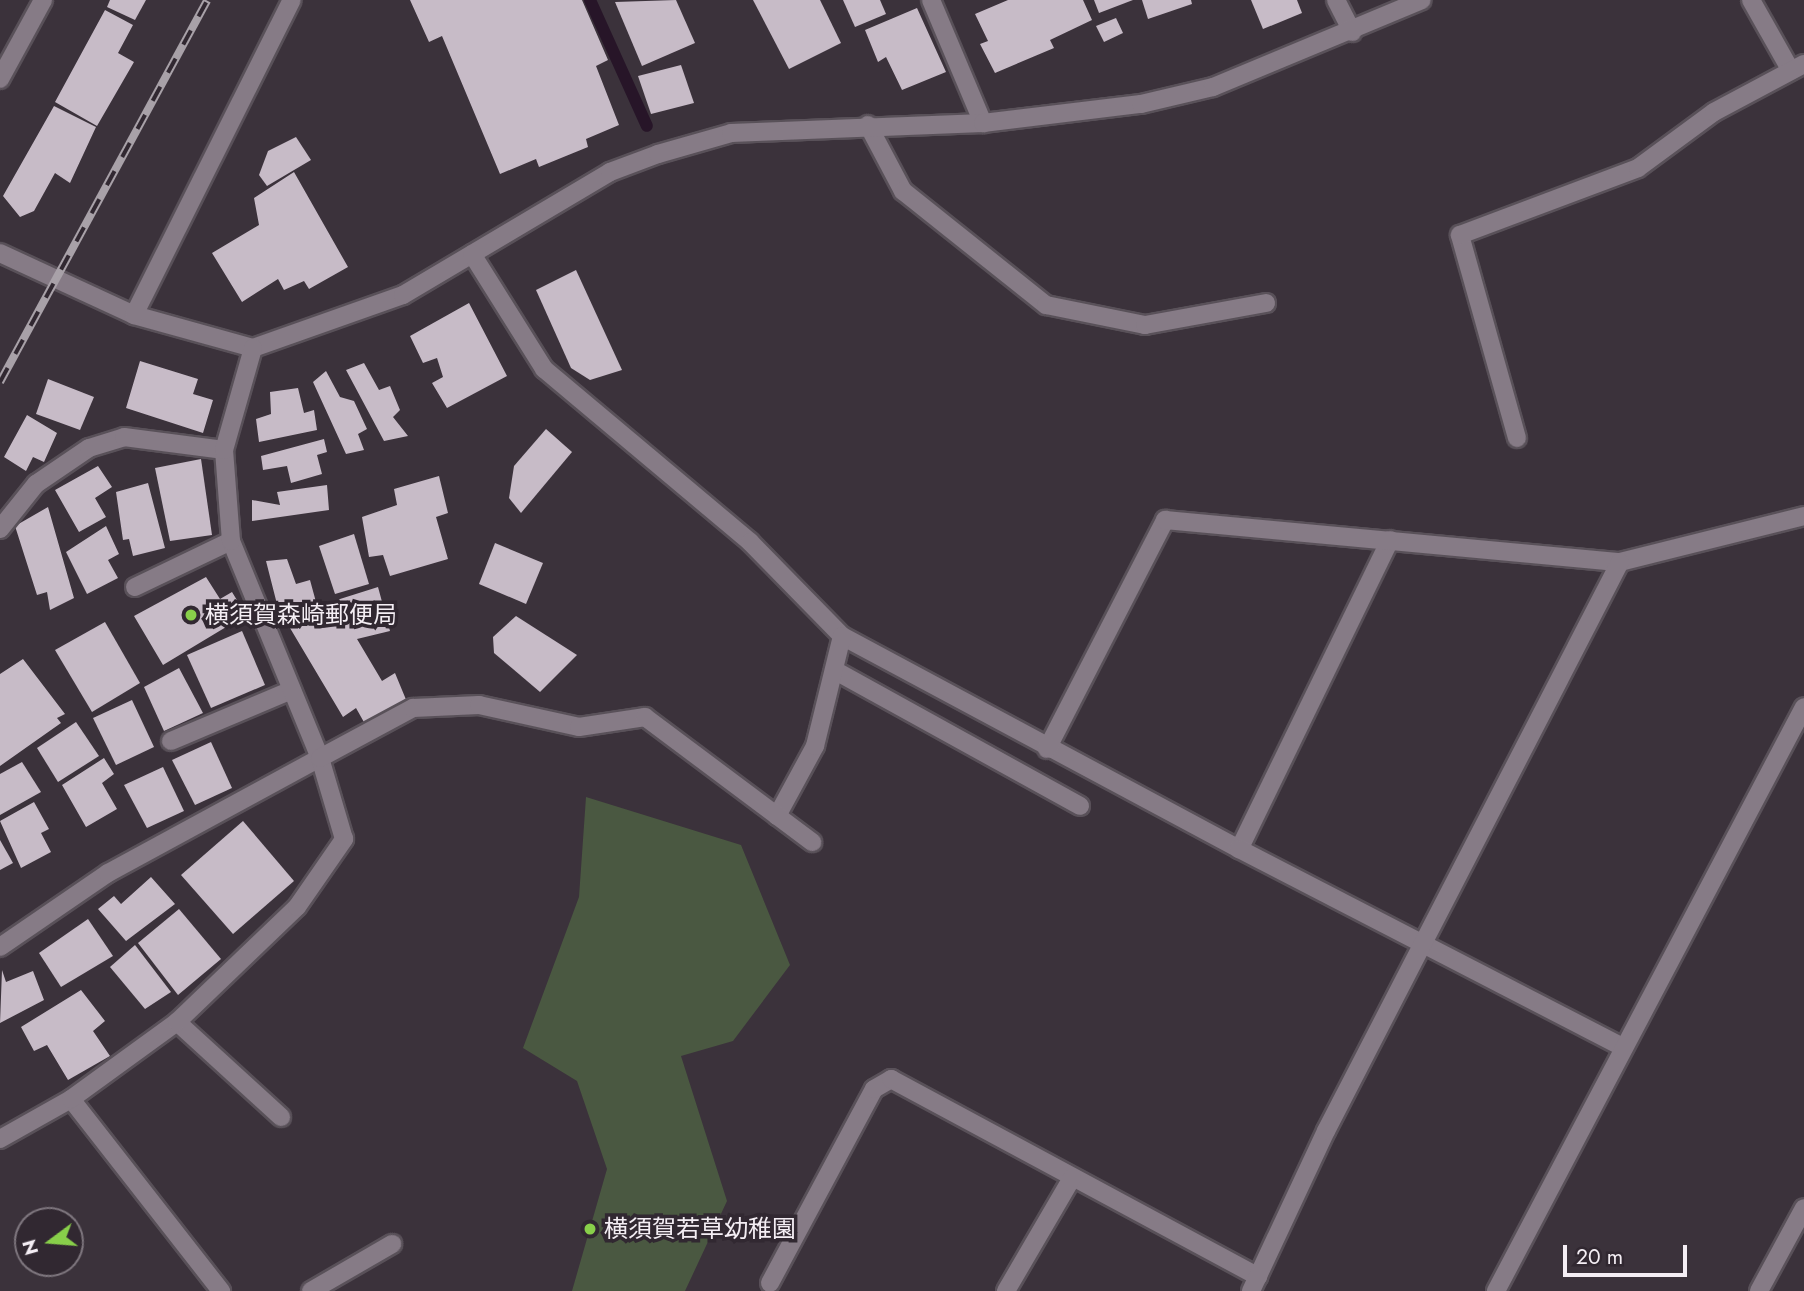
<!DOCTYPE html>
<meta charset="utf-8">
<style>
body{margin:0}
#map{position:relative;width:1804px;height:1291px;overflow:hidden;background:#3b323b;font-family:Jost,"Noto Sans JP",sans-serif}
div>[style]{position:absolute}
.green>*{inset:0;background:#4a5841}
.stream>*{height:12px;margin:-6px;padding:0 6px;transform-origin:6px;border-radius:6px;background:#271528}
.building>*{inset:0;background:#c7bbc7}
.roads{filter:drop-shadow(2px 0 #595159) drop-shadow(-2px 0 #595159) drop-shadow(0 2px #595159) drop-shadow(0 -2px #595159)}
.minor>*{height:18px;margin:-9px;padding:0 9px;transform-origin:9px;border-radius:9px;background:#867b86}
.rail>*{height:8px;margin-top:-4px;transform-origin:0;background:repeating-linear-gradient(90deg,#312831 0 16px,#a8a1a8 0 32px);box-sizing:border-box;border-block:2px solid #a8a1a8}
.dots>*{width:19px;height:19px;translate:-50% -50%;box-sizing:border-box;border:4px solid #312831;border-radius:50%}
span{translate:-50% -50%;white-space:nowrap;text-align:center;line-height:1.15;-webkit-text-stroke:7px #312831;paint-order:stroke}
.poi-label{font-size:24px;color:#f4eef4}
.left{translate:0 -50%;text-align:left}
.north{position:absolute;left:14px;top:1207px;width:70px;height:70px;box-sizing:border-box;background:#312831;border:2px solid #7f777f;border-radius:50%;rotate:254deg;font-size:19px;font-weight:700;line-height:28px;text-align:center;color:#f4eef4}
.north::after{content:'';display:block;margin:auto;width:24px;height:32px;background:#88cf4a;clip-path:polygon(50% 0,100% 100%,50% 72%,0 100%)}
.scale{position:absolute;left:1563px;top:1245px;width:124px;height:32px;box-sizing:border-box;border:4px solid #f4eef4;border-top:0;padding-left:9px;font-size:21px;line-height:24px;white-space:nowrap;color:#f4eef4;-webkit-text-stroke:5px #312831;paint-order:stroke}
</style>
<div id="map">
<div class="green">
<div style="clip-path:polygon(586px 797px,741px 845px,790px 965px,733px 1041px,681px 1056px,727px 1201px,685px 1291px,572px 1291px,607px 1169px,577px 1081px,523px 1048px,579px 897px)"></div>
</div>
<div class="stream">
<div style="left:590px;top:0;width:138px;rotate:65.7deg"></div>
</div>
<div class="building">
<div style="clip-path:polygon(110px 0,146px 0,135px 20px,107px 7px)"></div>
<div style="clip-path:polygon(410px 0,582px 0,608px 60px,596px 66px,619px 125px,586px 139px,588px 147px,539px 167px,536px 159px,500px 174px,442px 36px,429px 42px)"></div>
<div style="clip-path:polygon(676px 0,695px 43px,642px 66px,615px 2px)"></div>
<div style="clip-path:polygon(753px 0,820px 0,841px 43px,789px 69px)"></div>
<div style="clip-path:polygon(843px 0,880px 0,886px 14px,855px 27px)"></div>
<div style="clip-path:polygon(1008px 0,1083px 0,1092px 20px,1050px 40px,1054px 48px,995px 73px,980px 44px,988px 41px,975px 14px)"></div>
<div style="clip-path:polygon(1094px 0,1133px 0,1099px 13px)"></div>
<div style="clip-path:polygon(1142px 0,1191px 0,1192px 4px,1148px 19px)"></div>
<div style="clip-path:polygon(1251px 0,1297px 0,1302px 13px,1263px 29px)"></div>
<div style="clip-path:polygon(917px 8px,946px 72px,902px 90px,886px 57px,878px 62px,865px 30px)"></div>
<div style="clip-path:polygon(105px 10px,133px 25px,118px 53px,134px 62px,97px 126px,55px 102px)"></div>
<div style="clip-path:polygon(1116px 18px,1123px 33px,1104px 42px,1096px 26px)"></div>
<div style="clip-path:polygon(681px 65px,694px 103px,651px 114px,638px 76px)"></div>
<div style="clip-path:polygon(54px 106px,96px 127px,70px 183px,55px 173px,34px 211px,20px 217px,3px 196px)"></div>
<div style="clip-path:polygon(296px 137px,311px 160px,267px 186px,259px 175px,268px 151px)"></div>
<div style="clip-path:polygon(294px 172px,348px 267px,309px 289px,304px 281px,284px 290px,278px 279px,242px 302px,212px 253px,259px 225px,254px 198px)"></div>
<div style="clip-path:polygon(576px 270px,622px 370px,590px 380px,571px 368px,536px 290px)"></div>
<div style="clip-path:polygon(469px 303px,507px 376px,447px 408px,432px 383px,443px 377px,437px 358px,423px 363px,410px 336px)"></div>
<div style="clip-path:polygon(140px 361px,198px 379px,193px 394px,213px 400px,203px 433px,126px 408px)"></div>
<div style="clip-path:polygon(364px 363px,379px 390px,390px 386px,400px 410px,393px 417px,408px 436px,384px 441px,346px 370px)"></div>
<div style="clip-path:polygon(326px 371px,340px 397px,354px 401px,367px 429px,358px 434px,364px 450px,346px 454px,313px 382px)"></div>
<div style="clip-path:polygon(48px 379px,94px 397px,80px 430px,36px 414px)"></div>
<div style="clip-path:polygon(298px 388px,304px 413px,314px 410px,317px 430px,259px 442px,256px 419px,271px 414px,270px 392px)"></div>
<div style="clip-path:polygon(27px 415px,57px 433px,44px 462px,33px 457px,26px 471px,4px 457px)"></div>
<div style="clip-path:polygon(546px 429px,572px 452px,521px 513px,509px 498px,514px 466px)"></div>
<div style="clip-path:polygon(324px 439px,327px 452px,317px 455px,322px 474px,291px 483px,287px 466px,263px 470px,261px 456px)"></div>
<div style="clip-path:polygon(201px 459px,212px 535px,170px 541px,155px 468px)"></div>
<div style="clip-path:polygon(98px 466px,112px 487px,95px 498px,106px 517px,79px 532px,55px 490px)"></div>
<div style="clip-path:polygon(439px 476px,448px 513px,436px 517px,448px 559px,390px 576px,383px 555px,369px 557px,362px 517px,397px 505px,394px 489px)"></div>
<div style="clip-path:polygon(148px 483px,165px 548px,133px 556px,129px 539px,123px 540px,116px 492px)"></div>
<div style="clip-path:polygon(327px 485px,329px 510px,252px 521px,252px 500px,280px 505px,277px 492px)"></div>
<div style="clip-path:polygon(48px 507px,74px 598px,50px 610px,47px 592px,37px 595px,15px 526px)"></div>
<div style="clip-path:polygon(106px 526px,119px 554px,108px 560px,118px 578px,87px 594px,66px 552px)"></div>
<div style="clip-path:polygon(354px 534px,369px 584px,335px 594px,319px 546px)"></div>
<div style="clip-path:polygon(495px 543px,543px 563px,526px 604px,479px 584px)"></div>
<div style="clip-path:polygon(287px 559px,296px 584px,310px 580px,316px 602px,279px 612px,266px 561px)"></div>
<div style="clip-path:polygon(206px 577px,220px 599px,232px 592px,246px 615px,163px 665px,134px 616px)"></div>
<div style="clip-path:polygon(378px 587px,390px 631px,357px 639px,382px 681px,395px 673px,407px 702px,365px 724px,356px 708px,343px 717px,290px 628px,340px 599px)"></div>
<div style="clip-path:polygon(516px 616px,577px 655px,540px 692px,494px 653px,493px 637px)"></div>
<div style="clip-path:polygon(105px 622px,140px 683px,92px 712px,55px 650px)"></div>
<div style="clip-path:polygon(242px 631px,265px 685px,211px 708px,187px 655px)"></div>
<div style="clip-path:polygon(23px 659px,65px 714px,57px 718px,61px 723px,0 766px,0 674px)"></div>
<div style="clip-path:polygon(179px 668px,203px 713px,164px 731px,144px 687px)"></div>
<div style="clip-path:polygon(132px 700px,154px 747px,116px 765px,93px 718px)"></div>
<div style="clip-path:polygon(76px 722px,99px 756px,58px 782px,37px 748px)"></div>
<div style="clip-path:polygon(211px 742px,232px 788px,195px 805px,172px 760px)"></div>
<div style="clip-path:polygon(104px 758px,114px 774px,102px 783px,117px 809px,86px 827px,62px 785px)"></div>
<div style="clip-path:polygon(22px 762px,41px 792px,0 815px,0 774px)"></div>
<div style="clip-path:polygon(163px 767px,184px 811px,147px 828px,124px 785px)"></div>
<div style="clip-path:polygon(34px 802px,49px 829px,41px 833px,51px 852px,21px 868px,0 821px)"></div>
<div style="clip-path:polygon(243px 821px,294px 881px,233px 934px,181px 875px)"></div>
<div style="clip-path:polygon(0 840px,13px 863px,0 870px)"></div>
<div style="clip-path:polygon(151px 877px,175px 904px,126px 941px,98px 909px,114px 896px,121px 904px)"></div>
<div style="clip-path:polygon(179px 909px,221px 959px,178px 995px,138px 943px)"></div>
<div style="clip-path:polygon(88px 919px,113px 956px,61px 987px,39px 953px)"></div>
<div style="clip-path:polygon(135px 945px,171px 992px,145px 1009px,110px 967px)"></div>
<div style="clip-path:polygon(2px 970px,6px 982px,33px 971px,44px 1000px,0 1023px)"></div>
<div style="clip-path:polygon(81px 990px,105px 1021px,93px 1031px,110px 1056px,68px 1080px,47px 1045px,34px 1051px,21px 1027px)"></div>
</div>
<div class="roads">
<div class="minor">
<div style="left:931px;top:0;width:134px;rotate:67.1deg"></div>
<div style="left:1336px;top:0;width:36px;rotate:63deg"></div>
<div style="left:1751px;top:0;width:81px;rotate:60.6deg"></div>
<div style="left:0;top:79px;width:90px;rotate:-61.4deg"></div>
<div style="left:868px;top:125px;width:75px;rotate:62.1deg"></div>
<div style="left:903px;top:191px;width:183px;rotate:38.6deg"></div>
<div style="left:1046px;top:305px;width:101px;rotate:11.4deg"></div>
<div style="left:1145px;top:325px;width:123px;rotate:-10.3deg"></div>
<div style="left:0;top:253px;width:148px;rotate:24.8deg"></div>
<div style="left:134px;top:315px;width:123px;rotate:15.5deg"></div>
<div style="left:253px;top:348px;width:159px;rotate:-19.5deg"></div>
<div style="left:403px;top:295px;width:241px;rotate:-30.7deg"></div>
<div style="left:610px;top:172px;width:51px;rotate:-20.6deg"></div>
<div style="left:658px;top:154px;width:76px;rotate:-16deg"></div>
<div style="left:731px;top:133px;width:252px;rotate:-2.3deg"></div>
<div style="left:983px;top:123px;width:159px;rotate:-6.9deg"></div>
<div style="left:1141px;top:104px;width:74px;rotate:-13.3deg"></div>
<div style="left:1213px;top:87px;width:226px;rotate:-22.6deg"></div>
<div style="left:472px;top:254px;width:136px;rotate:57.9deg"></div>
<div style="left:544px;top:369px;width:269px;rotate:40deg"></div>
<div style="left:750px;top:542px;width:132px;rotate:45.6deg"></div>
<div style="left:842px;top:636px;width:451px;rotate:28.2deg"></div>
<div style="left:134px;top:315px;width:352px;rotate:-63.4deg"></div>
<div style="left:1517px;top:438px;width:211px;rotate:-105.7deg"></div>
<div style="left:1460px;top:235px;width:190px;rotate:-20.6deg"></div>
<div style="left:1638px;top:168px;width:94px;rotate:-36.4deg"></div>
<div style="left:1714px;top:112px;width:102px;rotate:-28.1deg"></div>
<div style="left:0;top:529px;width:58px;rotate:-51.3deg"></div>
<div style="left:36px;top:484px;width:64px;rotate:-34.2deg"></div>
<div style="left:89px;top:448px;width:37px;rotate:-17deg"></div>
<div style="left:124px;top:437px;width:101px;rotate:7.4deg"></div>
<div style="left:1390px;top:540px;width:344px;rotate:116deg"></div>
<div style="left:1239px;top:849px;width:433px;rotate:27.3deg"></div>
<div style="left:135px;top:587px;width:106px;rotate:-25.6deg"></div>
<div style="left:834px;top:670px;width:281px;rotate:28.9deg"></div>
<div style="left:171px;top:741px;width:131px;rotate:-22.9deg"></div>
<div style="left:1047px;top:749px;width:258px;rotate:-62.7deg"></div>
<div style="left:1165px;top:520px;width:457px;rotate:5.3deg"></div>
<div style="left:1620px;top:562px;width:190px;rotate:-14deg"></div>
<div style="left:777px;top:816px;width:80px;rotate:-61.5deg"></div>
<div style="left:815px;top:746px;width:113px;rotate:-76.2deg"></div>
<div style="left:0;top:947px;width:131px;rotate:-34.4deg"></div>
<div style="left:108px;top:873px;width:241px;rotate:-28.5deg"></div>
<div style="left:320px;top:758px;width:235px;rotate:-112.3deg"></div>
<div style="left:231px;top:541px;width:91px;rotate:-94.4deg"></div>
<div style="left:224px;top:450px;width:106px;rotate:-74.1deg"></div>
<div style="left:177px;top:1022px;width:141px;rotate:42.4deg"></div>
<div style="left:71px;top:1099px;width:244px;rotate:52deg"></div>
<div style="left:0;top:1139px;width:81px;rotate:-29.4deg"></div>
<div style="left:71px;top:1099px;width:131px;rotate:-36deg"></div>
<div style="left:177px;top:1022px;width:166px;rotate:-43.8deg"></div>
<div style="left:297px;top:907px;width:83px;rotate:-55.3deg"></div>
<div style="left:344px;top:839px;width:84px;rotate:-106.5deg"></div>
<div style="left:320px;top:758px;width:106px;rotate:-28.3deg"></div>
<div style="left:413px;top:708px;width:66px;rotate:-2.6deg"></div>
<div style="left:479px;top:705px;width:102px;rotate:12.4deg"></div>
<div style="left:579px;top:727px;width:67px;rotate:-8.6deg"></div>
<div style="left:645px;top:717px;width:209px;rotate:36.8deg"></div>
<div style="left:770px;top:1283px;width:220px;rotate:-61.8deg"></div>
<div style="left:874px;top:1089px;width:20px;rotate:-30deg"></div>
<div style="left:891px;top:1079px;width:417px;rotate:28.3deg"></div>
<div style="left:311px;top:1291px;width:94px;rotate:-30.1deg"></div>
<div style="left:1006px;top:1291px;width:131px;rotate:-59.7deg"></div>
<div style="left:1251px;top:1291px;width:177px;rotate:-64.9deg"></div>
<div style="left:1326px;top:1131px;width:640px;rotate:-62.67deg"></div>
<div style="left:1496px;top:1291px;width:660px;rotate:-62.19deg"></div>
<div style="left:1759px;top:1291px;width:94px;rotate:-61.5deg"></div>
</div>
</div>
<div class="rail">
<div style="left:0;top:382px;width:434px;rotate:-61.5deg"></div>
</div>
<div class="dots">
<div style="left:191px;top:615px;background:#88cf4a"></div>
<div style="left:590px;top:1229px;background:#88cf4a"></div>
</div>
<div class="poi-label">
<span class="left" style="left:205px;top:615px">横須賀森崎郵便局</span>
<span class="left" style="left:604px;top:1229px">横須賀若草幼稚園</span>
</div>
<div class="north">N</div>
<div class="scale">20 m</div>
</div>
